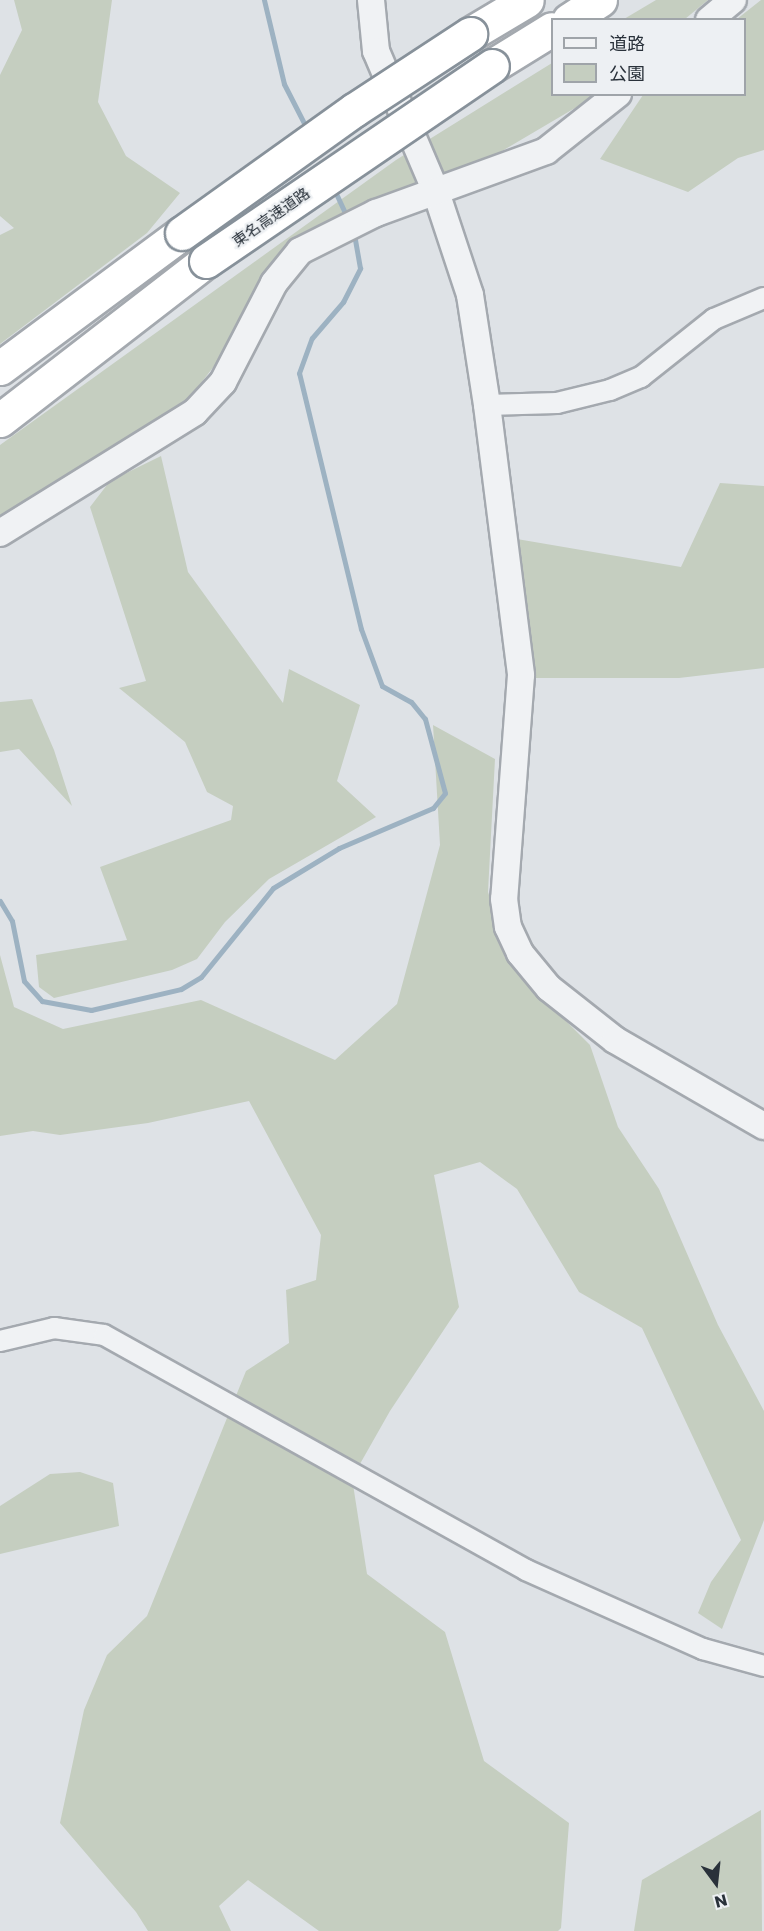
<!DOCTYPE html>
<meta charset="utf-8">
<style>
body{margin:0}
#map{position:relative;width:764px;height:1931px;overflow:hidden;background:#dee2e6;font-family:Poppins,"Noto Sans JP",sans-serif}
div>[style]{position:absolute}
.green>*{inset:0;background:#c5cec0}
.stream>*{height:5px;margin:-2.5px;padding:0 2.5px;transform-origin:2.5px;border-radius:2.5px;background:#9db2c2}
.roads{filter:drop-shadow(2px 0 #a4a9af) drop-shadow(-2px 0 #a4a9af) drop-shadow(0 2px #a4a9af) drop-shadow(0 -2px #a4a9af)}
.minor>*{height:20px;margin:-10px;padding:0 10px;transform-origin:10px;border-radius:10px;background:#f0f2f4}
.tertiary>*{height:26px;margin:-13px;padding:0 13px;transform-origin:13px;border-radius:13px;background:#f0f2f4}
.motorway>*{height:33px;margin:-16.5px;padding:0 16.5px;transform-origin:16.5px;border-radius:16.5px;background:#fff}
.bridges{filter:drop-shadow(2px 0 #87919a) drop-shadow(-2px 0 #87919a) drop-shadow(0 2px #87919a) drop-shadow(0 -2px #87919a)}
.motorway-bridge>*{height:33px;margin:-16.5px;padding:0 16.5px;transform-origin:16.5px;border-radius:16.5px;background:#fff}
span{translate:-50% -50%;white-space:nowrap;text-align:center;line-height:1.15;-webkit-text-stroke:4.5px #edf0f3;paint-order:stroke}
.street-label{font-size:15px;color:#29313a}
.legend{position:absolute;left:551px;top:18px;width:195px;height:78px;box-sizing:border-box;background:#edf0f3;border:2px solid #9fa4a9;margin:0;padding:8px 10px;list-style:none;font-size:18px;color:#29313a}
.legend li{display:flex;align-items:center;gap:12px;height:30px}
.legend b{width:30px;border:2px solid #9fa4a9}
.north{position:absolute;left:686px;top:1853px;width:60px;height:60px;-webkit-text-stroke:4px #edf0f3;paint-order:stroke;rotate:165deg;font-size:16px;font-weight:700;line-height:24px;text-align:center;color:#29313a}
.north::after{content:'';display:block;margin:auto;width:21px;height:27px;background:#29313a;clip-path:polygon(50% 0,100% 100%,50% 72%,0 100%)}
</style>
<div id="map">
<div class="green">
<div style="clip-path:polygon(14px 0,112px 0,98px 102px,126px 156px,180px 193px,147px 233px,0 344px,0 235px,14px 228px,0 216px,0 75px,22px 30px)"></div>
<div style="clip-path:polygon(656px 0,708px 0,685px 19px,624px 19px)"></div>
<div style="clip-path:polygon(761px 0,764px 0,764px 150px,738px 158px,688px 192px,600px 159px,643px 95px,744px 94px,744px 20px,737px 19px)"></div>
<div style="clip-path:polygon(552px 63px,552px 94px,597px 95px,492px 157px,290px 239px,222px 356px,183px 406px,0 518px,0 445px,396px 160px)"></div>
<div style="clip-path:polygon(161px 456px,188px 572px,283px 703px,289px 669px,360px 705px,337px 781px,376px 817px,269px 879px,225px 922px,197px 959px,172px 970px,54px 998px,39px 987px,36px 955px,127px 940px,100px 867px,231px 820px,233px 806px,207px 792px,185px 742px,119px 688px,146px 681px,90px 507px,110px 481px)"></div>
<div style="clip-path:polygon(720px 483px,764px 486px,764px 668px,679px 678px,529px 678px,511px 538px,681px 567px)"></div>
<div style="clip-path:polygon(32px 699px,54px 750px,72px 806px,19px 749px,0 752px,0 702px)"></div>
<div style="clip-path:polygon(433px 725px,495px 759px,488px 892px,513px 968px,590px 1045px,618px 1127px,659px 1189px,718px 1325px,764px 1411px,764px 1520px,722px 1629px,698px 1613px,711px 1582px,741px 1540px,642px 1328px,579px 1292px,517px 1189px,480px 1162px,434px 1175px,459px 1307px,390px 1411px,352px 1478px,367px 1574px,445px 1632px,484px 1761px,569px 1823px,561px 1928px,558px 1931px,319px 1931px,248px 1880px,219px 1906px,231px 1931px,148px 1931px,136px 1912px,60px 1823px,84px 1710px,107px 1655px,147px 1616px,246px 1371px,289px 1343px,286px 1290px,316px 1280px,321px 1235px,249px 1101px,148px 1123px,60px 1135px,33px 1131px,0 1136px,0 955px,14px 1007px,63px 1029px,201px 1000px,335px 1060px,397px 1004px,440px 845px)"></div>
<div style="clip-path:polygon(80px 1472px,113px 1483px,119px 1526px,0 1554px,0 1506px,50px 1474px)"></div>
<div style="clip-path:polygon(761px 1810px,762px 1931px,634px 1931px,642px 1880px)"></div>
</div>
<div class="stream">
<div style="left:264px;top:0;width:86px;rotate:76.6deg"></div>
<div style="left:284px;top:84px;width:51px;rotate:62.9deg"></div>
<div style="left:333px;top:187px;width:35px;rotate:65deg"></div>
<div style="left:0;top:901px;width:23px;rotate:59deg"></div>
<div style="left:12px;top:921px;width:61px;rotate:78.7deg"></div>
<div style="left:24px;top:981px;width:27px;rotate:48deg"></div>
<div style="left:42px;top:1001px;width:50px;rotate:10.4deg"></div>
<div style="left:91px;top:1010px;width:92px;rotate:-13.1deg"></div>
<div style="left:181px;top:989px;width:23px;rotate:-31deg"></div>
<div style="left:201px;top:977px;width:114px;rotate:-51deg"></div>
<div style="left:273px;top:888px;width:77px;rotate:-31.2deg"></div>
<div style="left:339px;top:848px;width:102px;rotate:-23.1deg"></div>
<div style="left:433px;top:808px;width:19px;rotate:-51deg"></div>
<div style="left:445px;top:793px;width:77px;rotate:-105.1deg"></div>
<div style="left:425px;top:719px;width:22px;rotate:-129deg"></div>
<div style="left:411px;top:702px;width:33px;rotate:-151deg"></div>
<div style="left:382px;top:686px;width:61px;rotate:-110.2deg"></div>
<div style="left:361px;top:629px;width:263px;rotate:-103.6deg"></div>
<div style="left:299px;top:373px;width:37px;rotate:-70deg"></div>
<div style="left:312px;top:338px;width:48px;rotate:-49.3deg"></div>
<div style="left:343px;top:302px;width:38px;rotate:-63deg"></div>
<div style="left:360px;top:268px;width:35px;rotate:-100deg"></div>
</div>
<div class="roads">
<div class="minor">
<div style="left:487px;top:405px;width:70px;rotate:-1.6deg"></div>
<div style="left:557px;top:403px;width:55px;rotate:-13.8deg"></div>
<div style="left:610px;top:390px;width:34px;rotate:-23deg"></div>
<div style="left:641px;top:377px;width:93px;rotate:-38.5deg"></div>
<div style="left:714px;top:319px;width:54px;rotate:-22.8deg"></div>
<div style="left:0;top:1341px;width:56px;rotate:-13.5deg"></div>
<div style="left:54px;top:1328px;width:50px;rotate:8deg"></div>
<div style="left:104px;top:1335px;width:483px;rotate:29.1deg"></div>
<div style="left:526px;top:1570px;width:194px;rotate:24.1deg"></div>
<div style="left:703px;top:1649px;width:63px;rotate:15.6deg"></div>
</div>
<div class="tertiary">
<div style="left:371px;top:0;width:51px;rotate:84.4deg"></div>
<div style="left:376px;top:51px;width:153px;rotate:66.9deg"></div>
<div style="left:436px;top:192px;width:108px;rotate:71.7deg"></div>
<div style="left:470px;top:295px;width:111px;rotate:81.2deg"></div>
<div style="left:487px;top:405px;width:272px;rotate:82.8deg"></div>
<div style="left:521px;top:675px;width:225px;rotate:94.3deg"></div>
<div style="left:504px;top:899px;width:28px;rotate:82deg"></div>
<div style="left:508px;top:927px;width:29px;rotate:65deg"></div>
<div style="left:520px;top:953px;width:45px;rotate:50.4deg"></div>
<div style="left:549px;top:988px;width:84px;rotate:38.2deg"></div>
<div style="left:615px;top:1040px;width:172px;rotate:30deg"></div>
<div style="left:709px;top:20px;width:31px;rotate:-40deg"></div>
<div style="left:0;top:533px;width:229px;rotate:-31.8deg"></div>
<div style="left:195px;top:412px;width:41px;rotate:-47deg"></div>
<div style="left:223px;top:382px;width:111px;rotate:-62.7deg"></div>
<div style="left:274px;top:283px;width:41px;rotate:-50.9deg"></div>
<div style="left:300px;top:251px;width:85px;rotate:-26.6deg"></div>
<div style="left:376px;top:213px;width:181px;rotate:-20deg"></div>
<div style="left:546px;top:151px;width:92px;rotate:-38.4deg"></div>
</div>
<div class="motorway">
<div style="left:569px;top:20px;width:37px;rotate:-33deg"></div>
<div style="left:470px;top:34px;width:66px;rotate:-30.8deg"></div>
<div style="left:492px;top:66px;width:70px;rotate:-31.7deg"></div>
<div style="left:0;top:368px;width:227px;rotate:-36.6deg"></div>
<div style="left:0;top:420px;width:260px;rotate:-37.7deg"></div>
</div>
</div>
<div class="bridges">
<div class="motorway-bridge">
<div style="left:182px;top:233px;width:211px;rotate:-35.6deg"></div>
<div style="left:354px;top:110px;width:139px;rotate:-33.2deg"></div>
<div style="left:206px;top:261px;width:346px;rotate:-34.3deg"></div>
</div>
</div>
<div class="street-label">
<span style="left:271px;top:217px;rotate:-35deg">東名高速道路</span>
</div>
<ul class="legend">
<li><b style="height:8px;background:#f0f2f4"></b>道路</li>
<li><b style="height:16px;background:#c5cec0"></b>公園</li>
</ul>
<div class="north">N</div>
</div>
